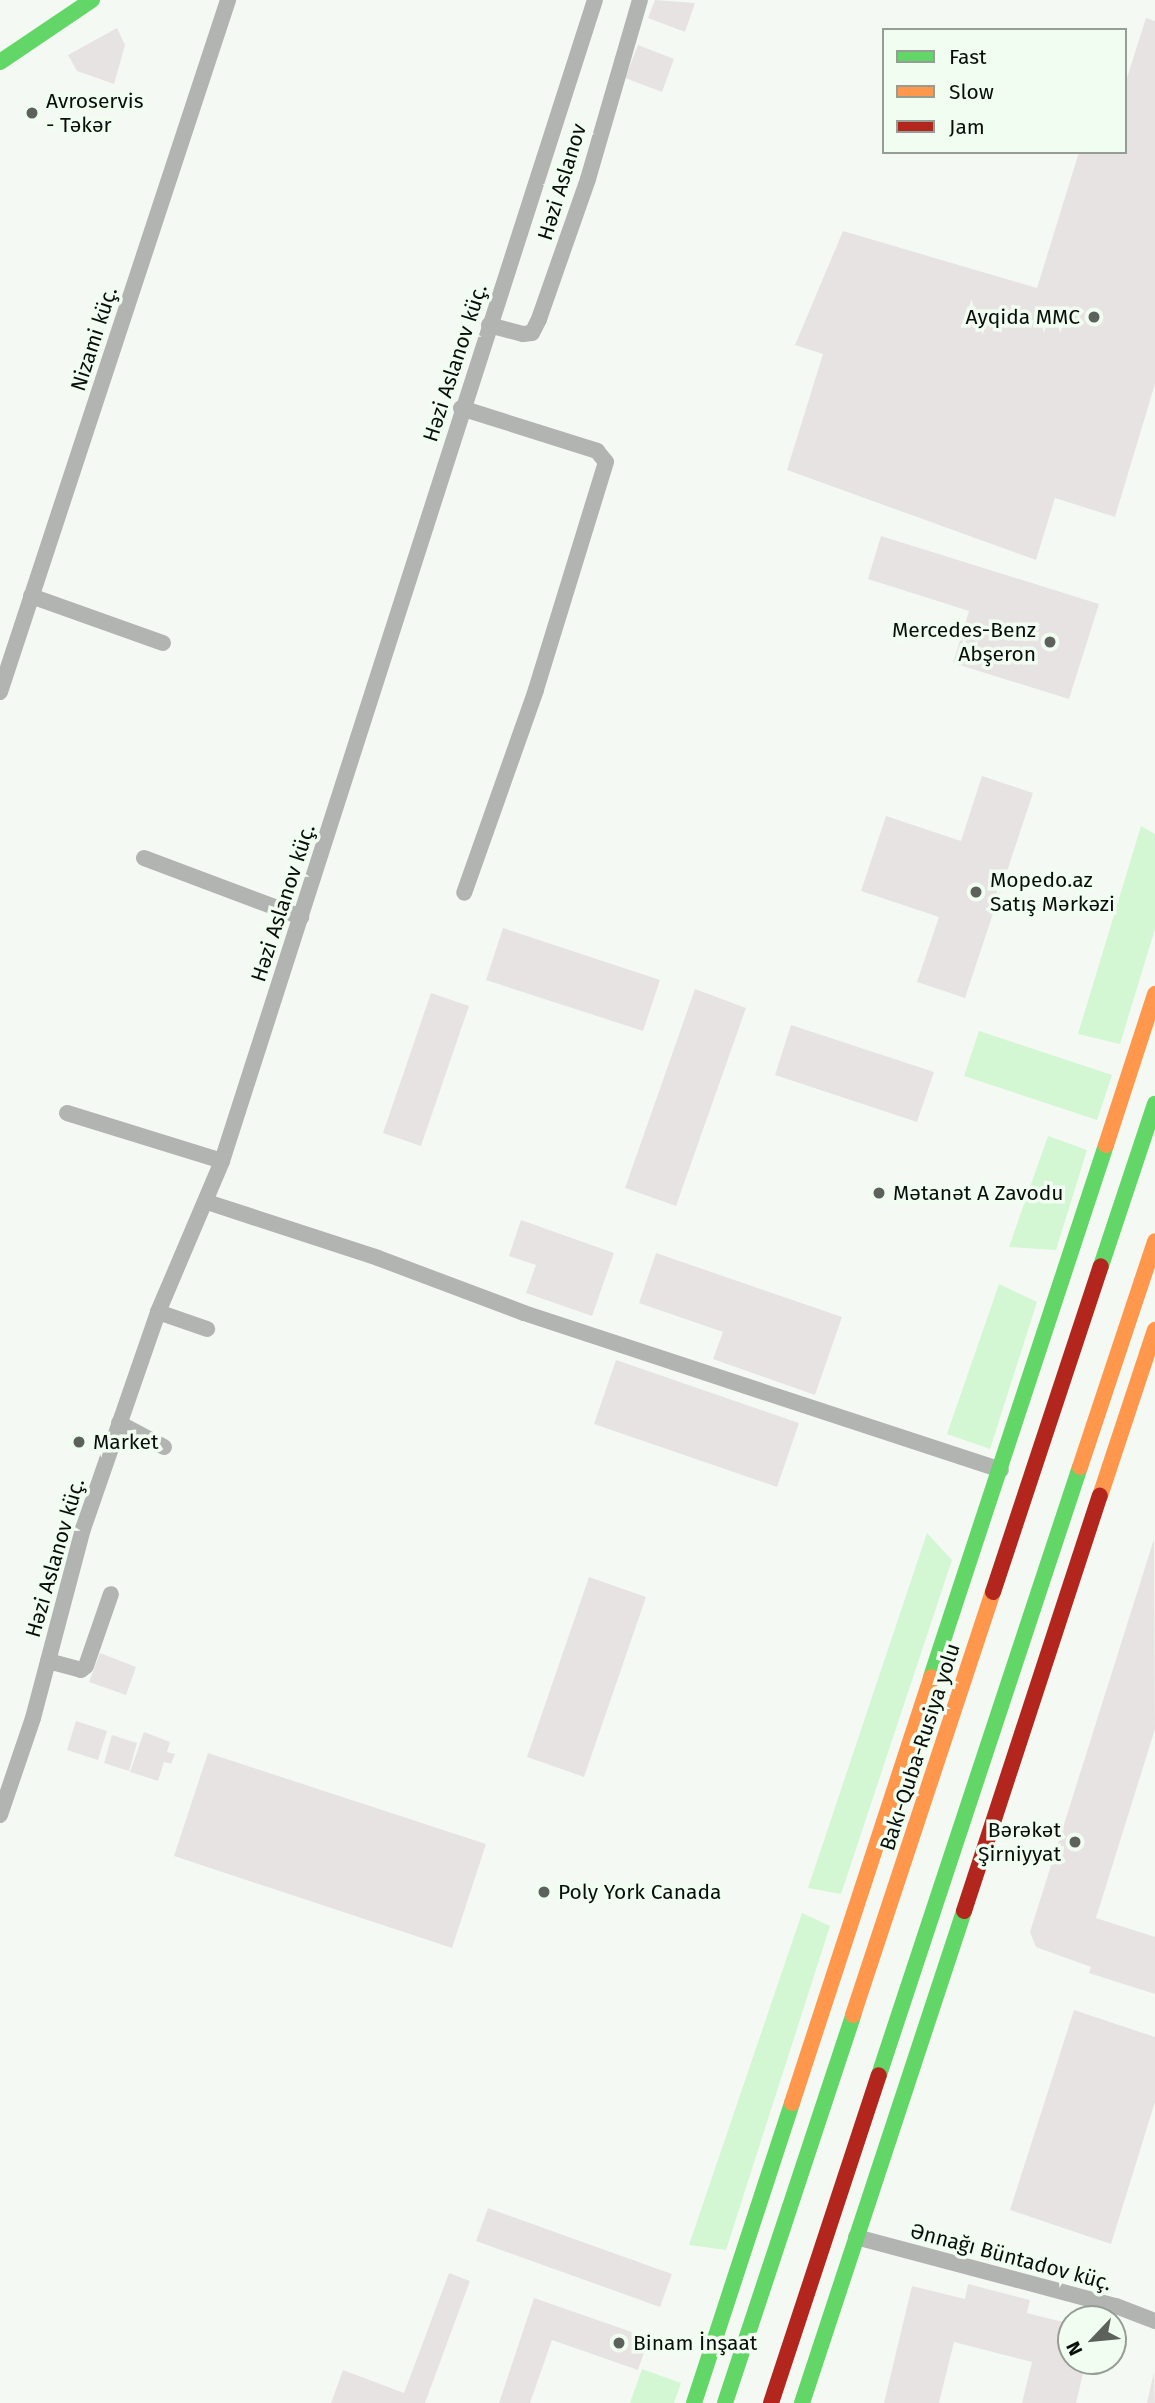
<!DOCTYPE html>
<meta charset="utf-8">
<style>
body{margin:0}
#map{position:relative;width:1155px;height:2403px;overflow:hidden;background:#f4faf3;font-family:"Fira Sans",sans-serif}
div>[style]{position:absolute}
.green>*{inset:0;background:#d3f6d3}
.building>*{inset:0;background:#e8e3e3}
.street>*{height:16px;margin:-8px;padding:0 8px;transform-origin:8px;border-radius:8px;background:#b2b4b2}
.fast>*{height:16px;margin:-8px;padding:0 8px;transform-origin:8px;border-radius:8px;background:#63d668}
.slow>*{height:16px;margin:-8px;padding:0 8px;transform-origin:8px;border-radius:8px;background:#ff974d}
.jam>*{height:16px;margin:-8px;padding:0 8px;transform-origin:8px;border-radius:8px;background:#b3261e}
.dots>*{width:19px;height:19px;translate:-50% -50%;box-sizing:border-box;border:4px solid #f1fdf0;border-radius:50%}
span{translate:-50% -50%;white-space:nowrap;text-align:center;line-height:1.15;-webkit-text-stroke:7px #f1fdf0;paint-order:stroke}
.poi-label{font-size:21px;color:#0a0e0a}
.left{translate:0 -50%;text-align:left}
.right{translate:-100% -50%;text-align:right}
.street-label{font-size:21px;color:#0a0e0a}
.legend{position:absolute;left:882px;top:28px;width:245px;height:126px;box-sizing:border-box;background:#f1fdf0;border:2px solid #959d94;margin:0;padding:9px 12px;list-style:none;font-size:21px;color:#0a0e0a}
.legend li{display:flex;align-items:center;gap:14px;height:35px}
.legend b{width:35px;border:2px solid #959d94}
.north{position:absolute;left:1057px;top:2305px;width:70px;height:70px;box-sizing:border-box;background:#f1fdf0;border:2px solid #959d94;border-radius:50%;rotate:244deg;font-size:19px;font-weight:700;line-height:28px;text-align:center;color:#0a0e0a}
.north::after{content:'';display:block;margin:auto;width:24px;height:32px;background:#5c615c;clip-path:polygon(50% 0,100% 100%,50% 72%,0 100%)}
</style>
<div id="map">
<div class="green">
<div style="clip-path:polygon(1141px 826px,1155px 834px,1155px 929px,1120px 1044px,1078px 1034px)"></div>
<div style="clip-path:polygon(979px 1031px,1112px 1075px,1097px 1120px,964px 1076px)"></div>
<div style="clip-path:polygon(1048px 1136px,1087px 1150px,1056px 1250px,1009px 1247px)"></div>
<div style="clip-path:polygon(999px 1284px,1037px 1302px,990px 1449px,947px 1434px)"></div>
<div style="clip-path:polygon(927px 1533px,952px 1560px,841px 1894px,808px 1888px)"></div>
<div style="clip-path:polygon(802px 1913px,830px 1926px,726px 2250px,689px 2245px)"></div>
<div style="clip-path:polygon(642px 2369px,681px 2383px,674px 2403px,630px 2403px)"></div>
</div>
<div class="building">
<div style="clip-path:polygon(655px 0,695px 3px,685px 32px,648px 18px)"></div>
<div style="clip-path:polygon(1146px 18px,1155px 21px,1155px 384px,1115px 517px,1055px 498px,1036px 560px,787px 470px,823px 354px,795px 345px,843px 231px,1037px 288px,1079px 152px,1125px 152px,1125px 84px)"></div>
<div style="clip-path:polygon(117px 28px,125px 45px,114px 84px,77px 71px,68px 55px)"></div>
<div style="clip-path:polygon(638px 45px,674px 59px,662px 92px,625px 78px)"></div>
<div style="clip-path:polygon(881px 536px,1099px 604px,1069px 699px,953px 663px,969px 611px,868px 579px)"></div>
<div style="clip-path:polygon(982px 776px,1033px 793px,965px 998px,917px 982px,939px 917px,861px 891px,886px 816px,961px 841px)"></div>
<div style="clip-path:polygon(503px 928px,660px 980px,643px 1031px,486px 980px)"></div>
<div style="clip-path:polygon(695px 989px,746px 1008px,676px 1206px,625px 1188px)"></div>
<div style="clip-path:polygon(431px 993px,469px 1006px,421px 1146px,383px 1133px)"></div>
<div style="clip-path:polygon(791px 1025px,934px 1072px,917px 1122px,775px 1075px)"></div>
<div style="clip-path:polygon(521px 1220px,614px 1253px,592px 1316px,526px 1293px,536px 1265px,509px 1256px)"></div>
<div style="clip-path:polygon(656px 1253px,842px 1317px,815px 1395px,713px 1359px,723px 1332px,639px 1303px)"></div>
<div style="clip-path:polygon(616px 1360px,799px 1423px,777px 1487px,594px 1424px)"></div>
<div style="clip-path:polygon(1154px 1539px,1155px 1729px,1096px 1918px,1155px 1937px,1155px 1994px,1089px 1973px,1091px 1967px,1036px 1947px,1030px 1932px)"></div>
<div style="clip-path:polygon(589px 1577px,646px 1597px,584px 1777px,527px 1757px)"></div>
<div style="clip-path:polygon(100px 1653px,136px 1667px,126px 1695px,89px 1682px)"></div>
<div style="clip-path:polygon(76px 1721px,107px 1731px,98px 1760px,67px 1750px)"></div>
<div style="clip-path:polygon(144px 1732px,170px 1742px,167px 1752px,175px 1754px,171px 1764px,164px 1762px,158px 1781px,130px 1772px)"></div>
<div style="clip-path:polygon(112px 1735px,137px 1743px,129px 1771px,104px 1763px)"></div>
<div style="clip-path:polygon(208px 1753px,486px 1844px,452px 1948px,174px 1856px)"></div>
<div style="clip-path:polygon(1074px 2010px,1155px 2037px,1155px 2102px,1111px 2244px,1010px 2210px)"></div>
<div style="clip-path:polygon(488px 2208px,672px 2274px,660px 2307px,476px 2241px)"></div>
<div style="clip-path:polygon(449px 2273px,470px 2281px,425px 2403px,331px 2403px,343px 2370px,404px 2393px)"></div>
<div style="clip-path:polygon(968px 2284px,1030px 2300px,1027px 2313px,1071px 2324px,1071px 2361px,1086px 2361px,1076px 2403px,1022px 2403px,1032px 2362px,954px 2342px,939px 2403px,884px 2403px,912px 2286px,965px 2299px)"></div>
<div style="clip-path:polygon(534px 2298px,649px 2338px,638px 2370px,552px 2340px,530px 2403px,499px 2403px)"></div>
<div style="clip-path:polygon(1154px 2372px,1155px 2403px,1147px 2403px)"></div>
</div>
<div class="street">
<div style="left:489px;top:325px;width:35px;rotate:15deg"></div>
<div style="left:523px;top:334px;width:9px;rotate:-6deg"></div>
<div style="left:532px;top:333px;width:16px;rotate:-63deg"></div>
<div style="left:539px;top:319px;width:148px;rotate:-70.7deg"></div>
<div style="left:588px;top:179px;width:186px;rotate:-73.8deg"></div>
<div style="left:461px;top:408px;width:143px;rotate:17.5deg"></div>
<div style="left:597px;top:451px;width:14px;rotate:51deg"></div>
<div style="left:606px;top:462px;width:239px;rotate:107.1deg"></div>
<div style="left:536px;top:690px;width:215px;rotate:109.5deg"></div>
<div style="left:31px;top:596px;width:140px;rotate:19.6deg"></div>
<div style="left:0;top:692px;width:729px;rotate:-71.76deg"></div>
<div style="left:144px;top:858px;width:168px;rotate:20.6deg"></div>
<div style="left:67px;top:1113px;width:162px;rotate:17.2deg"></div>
<div style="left:207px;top:1202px;width:180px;rotate:18.1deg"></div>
<div style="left:378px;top:1258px;width:156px;rotate:20.6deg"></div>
<div style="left:524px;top:1313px;width:502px;rotate:18.22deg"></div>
<div style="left:158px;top:1312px;width:52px;rotate:19.1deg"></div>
<div style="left:119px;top:1423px;width:51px;rotate:28.1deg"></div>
<div style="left:48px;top:1661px;width:34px;rotate:15deg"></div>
<div style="left:81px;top:1670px;width:6px;rotate:-39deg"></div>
<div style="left:86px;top:1666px;width:76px;rotate:-70.9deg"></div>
<div style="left:0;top:1815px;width:102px;rotate:-71.2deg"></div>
<div style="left:33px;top:1718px;width:196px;rotate:-75.2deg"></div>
<div style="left:83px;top:1529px;width:230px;rotate:-70.9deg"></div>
<div style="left:158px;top:1312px;width:164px;rotate:-67deg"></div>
<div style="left:222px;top:1161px;width:1219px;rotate:-72.19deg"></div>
<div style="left:856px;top:2237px;width:269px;rotate:14.9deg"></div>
<div style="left:1116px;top:2306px;width:42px;rotate:21deg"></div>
</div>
<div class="fast">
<div style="left:0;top:62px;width:111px;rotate:-34deg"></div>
<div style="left:1101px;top:1266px;width:171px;rotate:-71.6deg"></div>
<div style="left:931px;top:1677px;width:560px;rotate:-71.79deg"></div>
<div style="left:879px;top:2075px;width:640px;rotate:-71.71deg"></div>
<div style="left:694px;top:2403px;width:316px;rotate:-71.9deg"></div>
<div style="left:725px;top:2403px;width:409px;rotate:-71.7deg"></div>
<div style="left:802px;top:2403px;width:518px;rotate:-71.77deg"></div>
</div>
<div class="slow">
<div style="left:1106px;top:1145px;width:159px;rotate:-72deg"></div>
<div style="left:1080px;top:1467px;width:238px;rotate:-71.6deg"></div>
<div style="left:1100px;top:1496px;width:175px;rotate:-71.7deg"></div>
<div style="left:853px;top:2015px;width:446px;rotate:-71.7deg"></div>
<div style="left:792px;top:2103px;width:448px;rotate:-71.9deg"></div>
</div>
<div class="jam">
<div style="left:993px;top:1592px;width:343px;rotate:-71.7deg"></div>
<div style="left:964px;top:1911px;width:437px;rotate:-71.9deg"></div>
<div style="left:771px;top:2403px;width:345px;rotate:-71.8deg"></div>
</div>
<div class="dots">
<div style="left:32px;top:113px;background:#5c615c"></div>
<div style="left:1094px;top:317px;background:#5c615c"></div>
<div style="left:1050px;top:642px;background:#5c615c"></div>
<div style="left:976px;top:892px;background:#5c615c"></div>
<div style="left:879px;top:1193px;background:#5c615c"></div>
<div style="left:79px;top:1442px;background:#5c615c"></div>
<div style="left:1075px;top:1842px;background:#5c615c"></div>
<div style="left:544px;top:1892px;background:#5c615c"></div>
<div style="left:619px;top:2343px;background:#5c615c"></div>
</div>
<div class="poi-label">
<span class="left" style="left:46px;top:113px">Avroservis<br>- Təkər</span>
<span class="right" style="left:1080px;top:317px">Ayqida MMC</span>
<span class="right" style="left:1036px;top:642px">Mercedes-Benz<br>Abşeron</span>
<span class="left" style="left:990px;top:892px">Mopedo.az<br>Satış Mərkəzi</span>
<span class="left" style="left:893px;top:1193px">Mətanət A Zavodu</span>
<span class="left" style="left:93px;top:1442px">Market</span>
<span class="right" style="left:1061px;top:1842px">Bərəkət<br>Şirniyyat</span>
<span class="left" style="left:558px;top:1892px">Poly York Canada</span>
<span class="left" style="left:633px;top:2343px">Binam İnşaat</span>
</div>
<div class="street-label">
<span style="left:562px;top:182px;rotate:-73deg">Həzi Aslanov</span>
<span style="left:94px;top:339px;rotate:-72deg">Nizami küç.</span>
<span style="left:455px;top:363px;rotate:-72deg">Həzi Aslanov küç.</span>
<span style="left:283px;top:903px;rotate:-72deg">Həzi Aslanov küç.</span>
<span style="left:55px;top:1558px;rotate:-74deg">Həzi Aslanov küç.</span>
<span style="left:920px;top:1747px;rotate:-72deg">Bakı-Quba-Rusiya yolu</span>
<span style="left:1011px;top:2257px;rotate:15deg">Ənnağı Büntadov küç.</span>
</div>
<ul class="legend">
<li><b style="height:9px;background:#63d668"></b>Fast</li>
<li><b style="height:9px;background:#ff974d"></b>Slow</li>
<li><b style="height:9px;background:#b3261e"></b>Jam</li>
</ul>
<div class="north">N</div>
</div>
